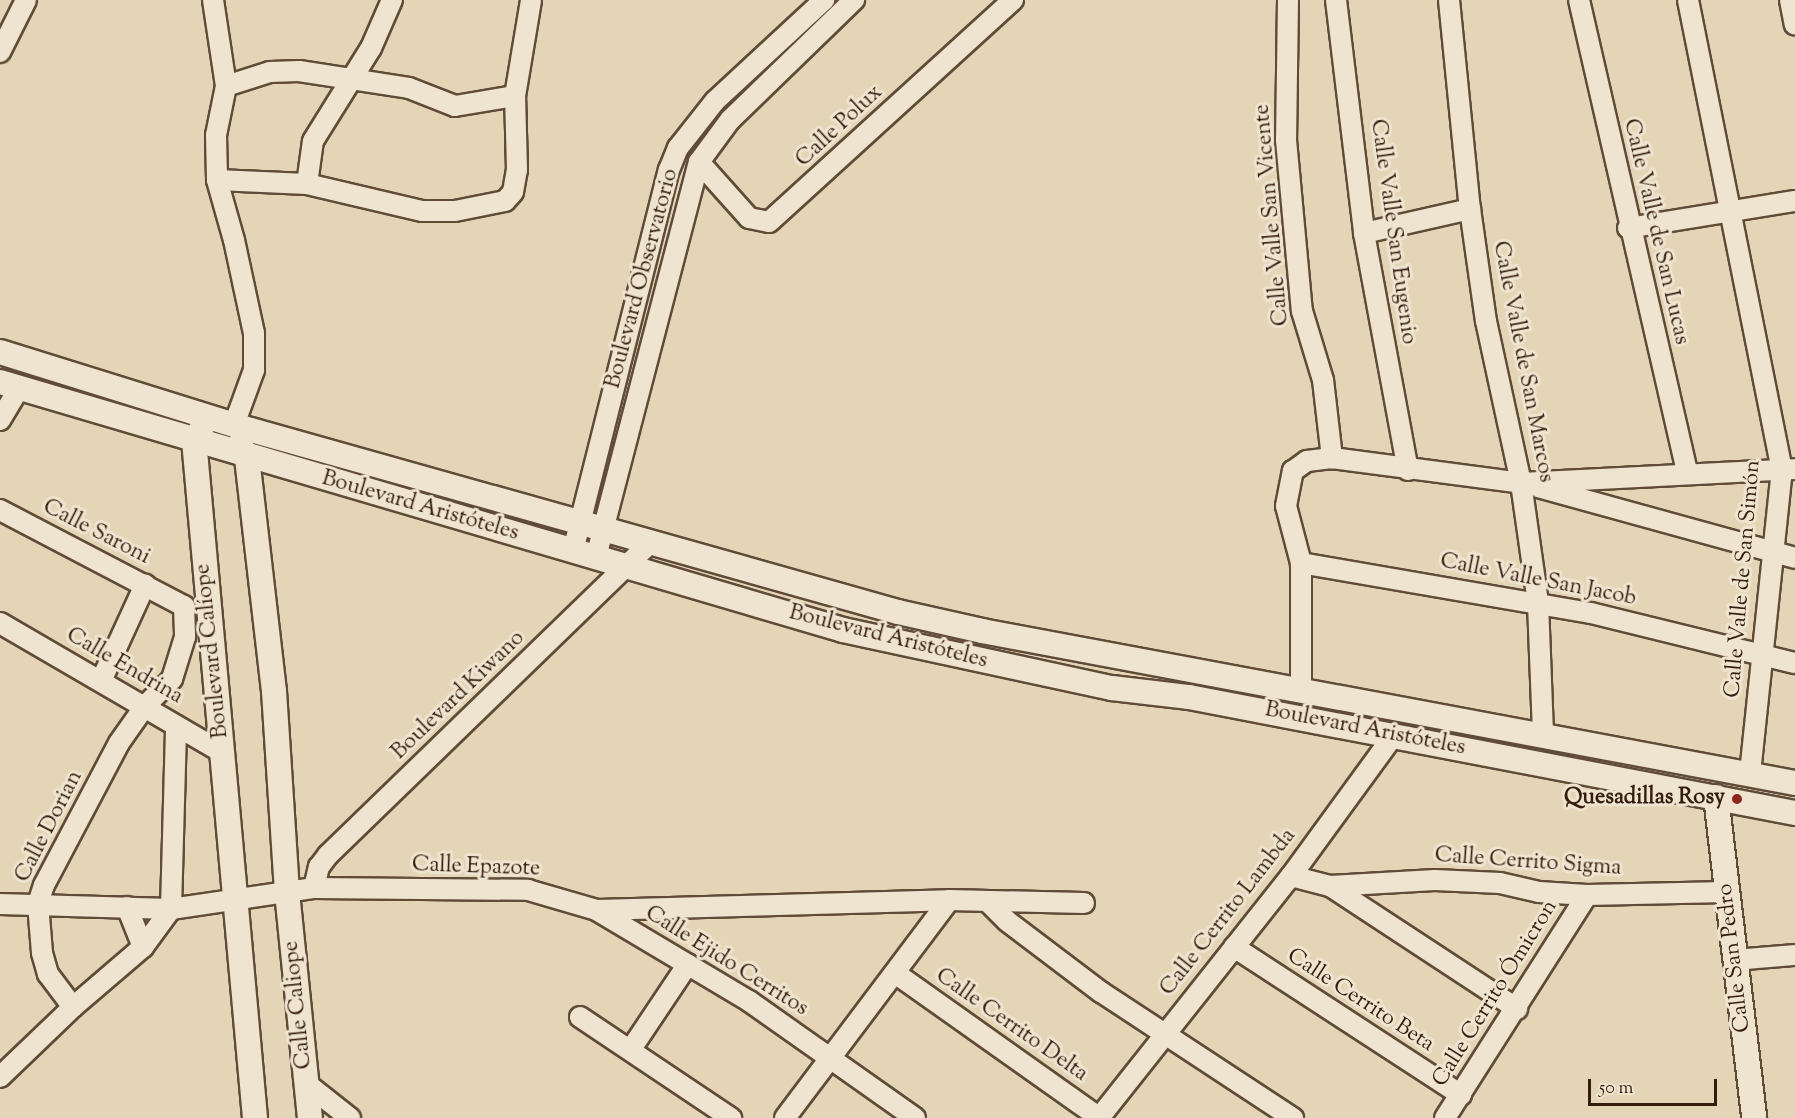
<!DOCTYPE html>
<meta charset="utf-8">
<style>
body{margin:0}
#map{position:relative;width:1795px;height:1118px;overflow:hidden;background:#e5d5b7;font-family:"Sorts Mill Goudy",serif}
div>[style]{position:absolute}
.roads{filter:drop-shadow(2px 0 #604b37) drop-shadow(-2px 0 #604b37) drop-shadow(0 2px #604b37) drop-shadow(0 -2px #604b37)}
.minor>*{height:20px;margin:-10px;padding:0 10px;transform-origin:10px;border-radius:10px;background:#eee4d0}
.tertiary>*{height:24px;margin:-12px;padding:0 12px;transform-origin:12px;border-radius:12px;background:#eee4d0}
.dots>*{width:16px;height:16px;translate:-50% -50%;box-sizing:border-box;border:3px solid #eee4d0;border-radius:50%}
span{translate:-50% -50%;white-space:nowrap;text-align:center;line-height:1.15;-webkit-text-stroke:6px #eee4d0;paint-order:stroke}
.street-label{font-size:22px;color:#341d0c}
.poi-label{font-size:22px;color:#341d0c;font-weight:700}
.right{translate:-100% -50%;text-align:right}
.scale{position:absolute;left:1588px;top:1079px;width:129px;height:27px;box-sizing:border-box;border:3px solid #341d0c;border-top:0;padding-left:8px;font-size:18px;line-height:21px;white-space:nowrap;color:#341d0c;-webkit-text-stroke:4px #eee4d0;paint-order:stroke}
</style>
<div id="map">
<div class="roads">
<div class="minor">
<div style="left:213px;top:0;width:87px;rotate:81.4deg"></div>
<div style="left:226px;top:86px;width:50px;rotate:101.5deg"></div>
<div style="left:216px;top:135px;width:45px;rotate:88.7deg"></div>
<div style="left:217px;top:180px;width:62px;rotate:74.2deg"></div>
<div style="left:234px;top:240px;width:95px;rotate:77.9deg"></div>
<div style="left:254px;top:333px;width:37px;rotate:90deg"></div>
<div style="left:254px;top:370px;width:59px;rotate:110deg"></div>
<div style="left:1288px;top:0;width:140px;rotate:90.8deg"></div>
<div style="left:1286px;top:140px;width:172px;rotate:84.7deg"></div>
<div style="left:1302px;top:311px;width:72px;rotate:73.1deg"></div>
<div style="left:1323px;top:380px;width:79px;rotate:83.4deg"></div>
<div style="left:1336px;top:0;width:235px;rotate:83.1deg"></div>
<div style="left:1364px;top:233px;width:241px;rotate:79.5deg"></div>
<div style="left:1449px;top:0;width:210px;rotate:84.3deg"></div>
<div style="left:1470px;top:209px;width:113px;rotate:81.9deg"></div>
<div style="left:1486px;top:321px;width:166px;rotate:77.8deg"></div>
<div style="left:1521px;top:483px;width:121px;rotate:81.9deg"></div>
<div style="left:1538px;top:603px;width:131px;rotate:87.8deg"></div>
<div style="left:1579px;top:0;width:485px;rotate:77.1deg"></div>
<div style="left:1688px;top:0;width:478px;rotate:78.7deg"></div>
<div style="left:1782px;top:469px;width:307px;rotate:96deg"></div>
<div style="left:1790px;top:0;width:25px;rotate:79deg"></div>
<div style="left:0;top:52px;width:58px;rotate:-63.4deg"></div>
<div style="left:226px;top:86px;width:46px;rotate:-17.7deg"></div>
<div style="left:270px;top:72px;width:29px;rotate:-2deg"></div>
<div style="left:299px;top:71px;width:111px;rotate:8.8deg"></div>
<div style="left:409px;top:88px;width:49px;rotate:21.4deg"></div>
<div style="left:455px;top:106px;width:61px;rotate:-9.5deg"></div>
<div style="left:699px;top:162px;width:75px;rotate:48.2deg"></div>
<div style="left:749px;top:218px;width:20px;rotate:11deg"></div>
<div style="left:769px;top:222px;width:330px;rotate:-42.3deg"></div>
<div style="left:217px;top:180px;width:90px;rotate:2.5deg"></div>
<div style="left:307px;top:184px;width:118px;rotate:13.2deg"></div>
<div style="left:422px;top:211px;width:33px"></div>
<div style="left:455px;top:211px;width:51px;rotate:-11.3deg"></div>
<div style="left:505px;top:201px;width:12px;rotate:-48deg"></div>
<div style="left:513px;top:192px;width:22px;rotate:-80deg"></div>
<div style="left:517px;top:170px;width:74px;rotate:-91.5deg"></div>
<div style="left:515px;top:96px;width:97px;rotate:-80.5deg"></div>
<div style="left:307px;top:184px;width:43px;rotate:-82.1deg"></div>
<div style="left:313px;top:141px;width:110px;rotate:-58.1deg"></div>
<div style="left:371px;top:48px;width:52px;rotate:-66.4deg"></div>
<div style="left:1628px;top:228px;width:169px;rotate:-9.2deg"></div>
<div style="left:1364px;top:233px;width:109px;rotate:-12.8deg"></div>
<div style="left:0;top:420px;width:37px;rotate:-59deg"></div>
<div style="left:1538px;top:487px;width:267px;rotate:15.4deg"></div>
<div style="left:0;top:510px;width:208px;rotate:27.6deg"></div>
<div style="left:184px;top:606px;width:31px;rotate:88deg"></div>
<div style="left:185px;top:637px;width:44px;rotate:107.2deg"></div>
<div style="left:172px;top:679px;width:38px;rotate:135deg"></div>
<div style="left:145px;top:706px;width:45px;rotate:125.1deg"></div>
<div style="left:119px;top:743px;width:161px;rotate:117.8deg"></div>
<div style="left:44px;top:885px;width:20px;rotate:108deg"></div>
<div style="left:38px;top:904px;width:49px;rotate:85.3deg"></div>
<div style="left:42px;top:953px;width:22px;rotate:74deg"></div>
<div style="left:48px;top:974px;width:41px;rotate:52.9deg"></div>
<div style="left:573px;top:551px;width:393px;rotate:-75.9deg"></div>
<div style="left:669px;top:170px;width:24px;rotate:-68deg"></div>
<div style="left:678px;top:148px;width:60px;rotate:-51.8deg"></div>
<div style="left:715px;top:101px;width:149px;rotate:-42.8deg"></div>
<div style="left:596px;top:557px;width:408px;rotate:-75.4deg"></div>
<div style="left:699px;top:162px;width:52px;rotate:-53.6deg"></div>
<div style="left:730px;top:120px;width:173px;rotate:-44.1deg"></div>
<div style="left:1301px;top:563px;width:294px;rotate:9.8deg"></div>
<div style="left:1591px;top:613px;width:210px;rotate:13.8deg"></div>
<div style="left:0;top:623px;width:258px;rotate:30.2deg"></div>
<div style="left:101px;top:681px;width:106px;rotate:-65.4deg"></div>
<div style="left:1301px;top:690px;width:127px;rotate:-90deg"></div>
<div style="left:1301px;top:563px;width:59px;rotate:-104.7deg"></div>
<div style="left:1286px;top:506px;width:36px;rotate:-79deg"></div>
<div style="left:1293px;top:471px;width:17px;rotate:-36deg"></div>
<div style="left:1307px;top:461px;width:25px;rotate:-7deg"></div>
<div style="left:1332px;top:458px;width:191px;rotate:7.5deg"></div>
<div style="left:1521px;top:483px;width:274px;rotate:-2.9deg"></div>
<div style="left:1291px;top:876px;width:40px;rotate:14.4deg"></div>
<div style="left:1330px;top:886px;width:105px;rotate:-3.3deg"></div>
<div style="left:1435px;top:880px;width:65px;rotate:2.6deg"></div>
<div style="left:1500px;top:883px;width:40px;rotate:13deg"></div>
<div style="left:1539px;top:892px;width:48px;rotate:3.6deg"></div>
<div style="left:1587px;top:895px;width:140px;rotate:-1.2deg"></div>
<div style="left:1330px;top:886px;width:224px;rotate:33.3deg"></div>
<div style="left:314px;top:888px;width:22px;rotate:-77deg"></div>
<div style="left:319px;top:867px;width:15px;rotate:-53deg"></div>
<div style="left:328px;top:855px;width:447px;rotate:-44.1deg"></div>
<div style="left:987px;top:901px;width:28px;rotate:45deg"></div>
<div style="left:1007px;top:921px;width:118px;rotate:37.1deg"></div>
<div style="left:1101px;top:992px;width:230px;rotate:33.3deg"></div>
<div style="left:0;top:904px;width:171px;rotate:1.7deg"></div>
<div style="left:171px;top:909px;width:145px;rotate:-8.4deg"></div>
<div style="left:314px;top:888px;width:214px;rotate:0.5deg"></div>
<div style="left:528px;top:890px;width:72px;rotate:16.2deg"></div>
<div style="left:597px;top:910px;width:352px;rotate:-1.6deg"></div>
<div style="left:949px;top:900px;width:135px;rotate:1.3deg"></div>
<div style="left:127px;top:907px;width:43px;rotate:68.2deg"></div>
<div style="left:598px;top:911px;width:176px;rotate:30.8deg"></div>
<div style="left:749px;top:1001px;width:203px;rotate:35.2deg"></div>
<div style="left:1234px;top:947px;width:271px;rotate:33.1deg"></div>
<div style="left:1735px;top:960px;width:60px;rotate:-4.8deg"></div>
<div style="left:895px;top:973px;width:251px;rotate:35.3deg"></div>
<div style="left:580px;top:1017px;width:182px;rotate:33.8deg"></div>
<div style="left:631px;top:1049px;width:102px;rotate:-56.2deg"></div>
<div style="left:0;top:1077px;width:101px;rotate:-43.8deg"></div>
<div style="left:73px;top:1007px;width:92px;rotate:-40.6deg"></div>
<div style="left:143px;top:947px;width:47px;rotate:-53.6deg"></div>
<div style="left:171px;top:909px;width:183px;rotate:-88.4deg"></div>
<div style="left:307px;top:1084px;width:55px;rotate:38.3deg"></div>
<div style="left:785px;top:1118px;width:273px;rotate:-53deg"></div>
<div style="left:1099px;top:1118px;width:309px;rotate:-51.6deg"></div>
<div style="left:1291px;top:876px;width:175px;rotate:-53.9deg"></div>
<div style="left:1445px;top:1118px;width:264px;rotate:-57.5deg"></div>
</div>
<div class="tertiary">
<div style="left:0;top:352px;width:263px;rotate:17.3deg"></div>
<div style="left:251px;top:430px;width:672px;rotate:15.71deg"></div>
<div style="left:898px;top:612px;width:86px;rotate:12.7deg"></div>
<div style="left:982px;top:631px;width:827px;rotate:10.59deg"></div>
<div style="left:0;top:382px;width:879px;rotate:16.39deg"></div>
<div style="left:843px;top:630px;width:275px;rotate:12.2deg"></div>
<div style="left:1112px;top:688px;width:78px;rotate:6.7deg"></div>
<div style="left:1189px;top:697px;width:617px;rotate:10.84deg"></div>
<div style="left:201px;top:430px;width:12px;rotate:125deg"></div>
<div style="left:194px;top:440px;width:681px;rotate:84.86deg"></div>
<div style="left:240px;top:444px;width:16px;rotate:63deg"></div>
<div style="left:247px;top:458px;width:235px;rotate:83.4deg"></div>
<div style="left:274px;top:691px;width:201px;rotate:86.3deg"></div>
<div style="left:287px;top:892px;width:227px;rotate:84.2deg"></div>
<div style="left:1716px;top:797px;width:323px;rotate:83.2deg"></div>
</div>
</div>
<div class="dots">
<div style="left:1737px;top:799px;background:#8f2418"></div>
</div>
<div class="street-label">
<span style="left:840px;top:127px;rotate:-43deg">Calle Polux</span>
<span style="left:1273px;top:215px;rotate:-95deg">Calle Valle San Vicente</span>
<span style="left:1392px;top:232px;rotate:82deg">Calle Valle San Eugenio</span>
<span style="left:1655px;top:232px;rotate:77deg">Calle Valle de San Lucas</span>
<span style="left:643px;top:279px;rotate:-75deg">Boulevard Observatorio</span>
<span style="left:1522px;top:362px;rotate:79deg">Calle Valle de San Marcos</span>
<span style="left:420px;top:507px;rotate:16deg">Boulevard Aristóteles</span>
<span style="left:96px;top:533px;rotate:27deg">Calle Saroni</span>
<span style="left:1744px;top:579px;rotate:-85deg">Calle Valle de San Simón</span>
<span style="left:1538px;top:581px;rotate:11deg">Calle Valle San Jacob</span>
<span style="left:888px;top:638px;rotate:14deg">Boulevard Aristóteles</span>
<span style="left:213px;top:651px;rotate:-96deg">Boulevard Calíope</span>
<span style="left:124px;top:667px;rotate:30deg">Calle Endrina</span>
<span style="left:459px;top:696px;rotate:-44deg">Boulevard Kiwano</span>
<span style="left:1365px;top:730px;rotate:11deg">Boulevard Aristóteles</span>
<span style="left:50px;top:827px;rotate:-63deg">Calle Dorian</span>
<span style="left:1528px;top:863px;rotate:4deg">Calle Cerrito Sigma</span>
<span style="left:476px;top:868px;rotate:2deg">Calle Epazote</span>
<span style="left:1229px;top:913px;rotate:-52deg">Calle Cerrito Lambda</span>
<span style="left:1735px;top:958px;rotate:-97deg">Calle San Pedro</span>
<span style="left:726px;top:962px;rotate:32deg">Calle Ejido Cerritos</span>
<span style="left:1496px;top:994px;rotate:-58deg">Calle Cerrito Ómicron</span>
<span style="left:1360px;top:1001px;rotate:33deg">Calle Cerrito Beta</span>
<span style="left:299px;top:1005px;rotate:-96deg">Calle Caliope</span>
<span style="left:1011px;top:1026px;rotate:35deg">Calle Cerrito Delta</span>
</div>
<div class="poi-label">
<span class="right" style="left:1725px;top:799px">Quesadillas Rosy</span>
</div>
<div class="scale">50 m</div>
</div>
